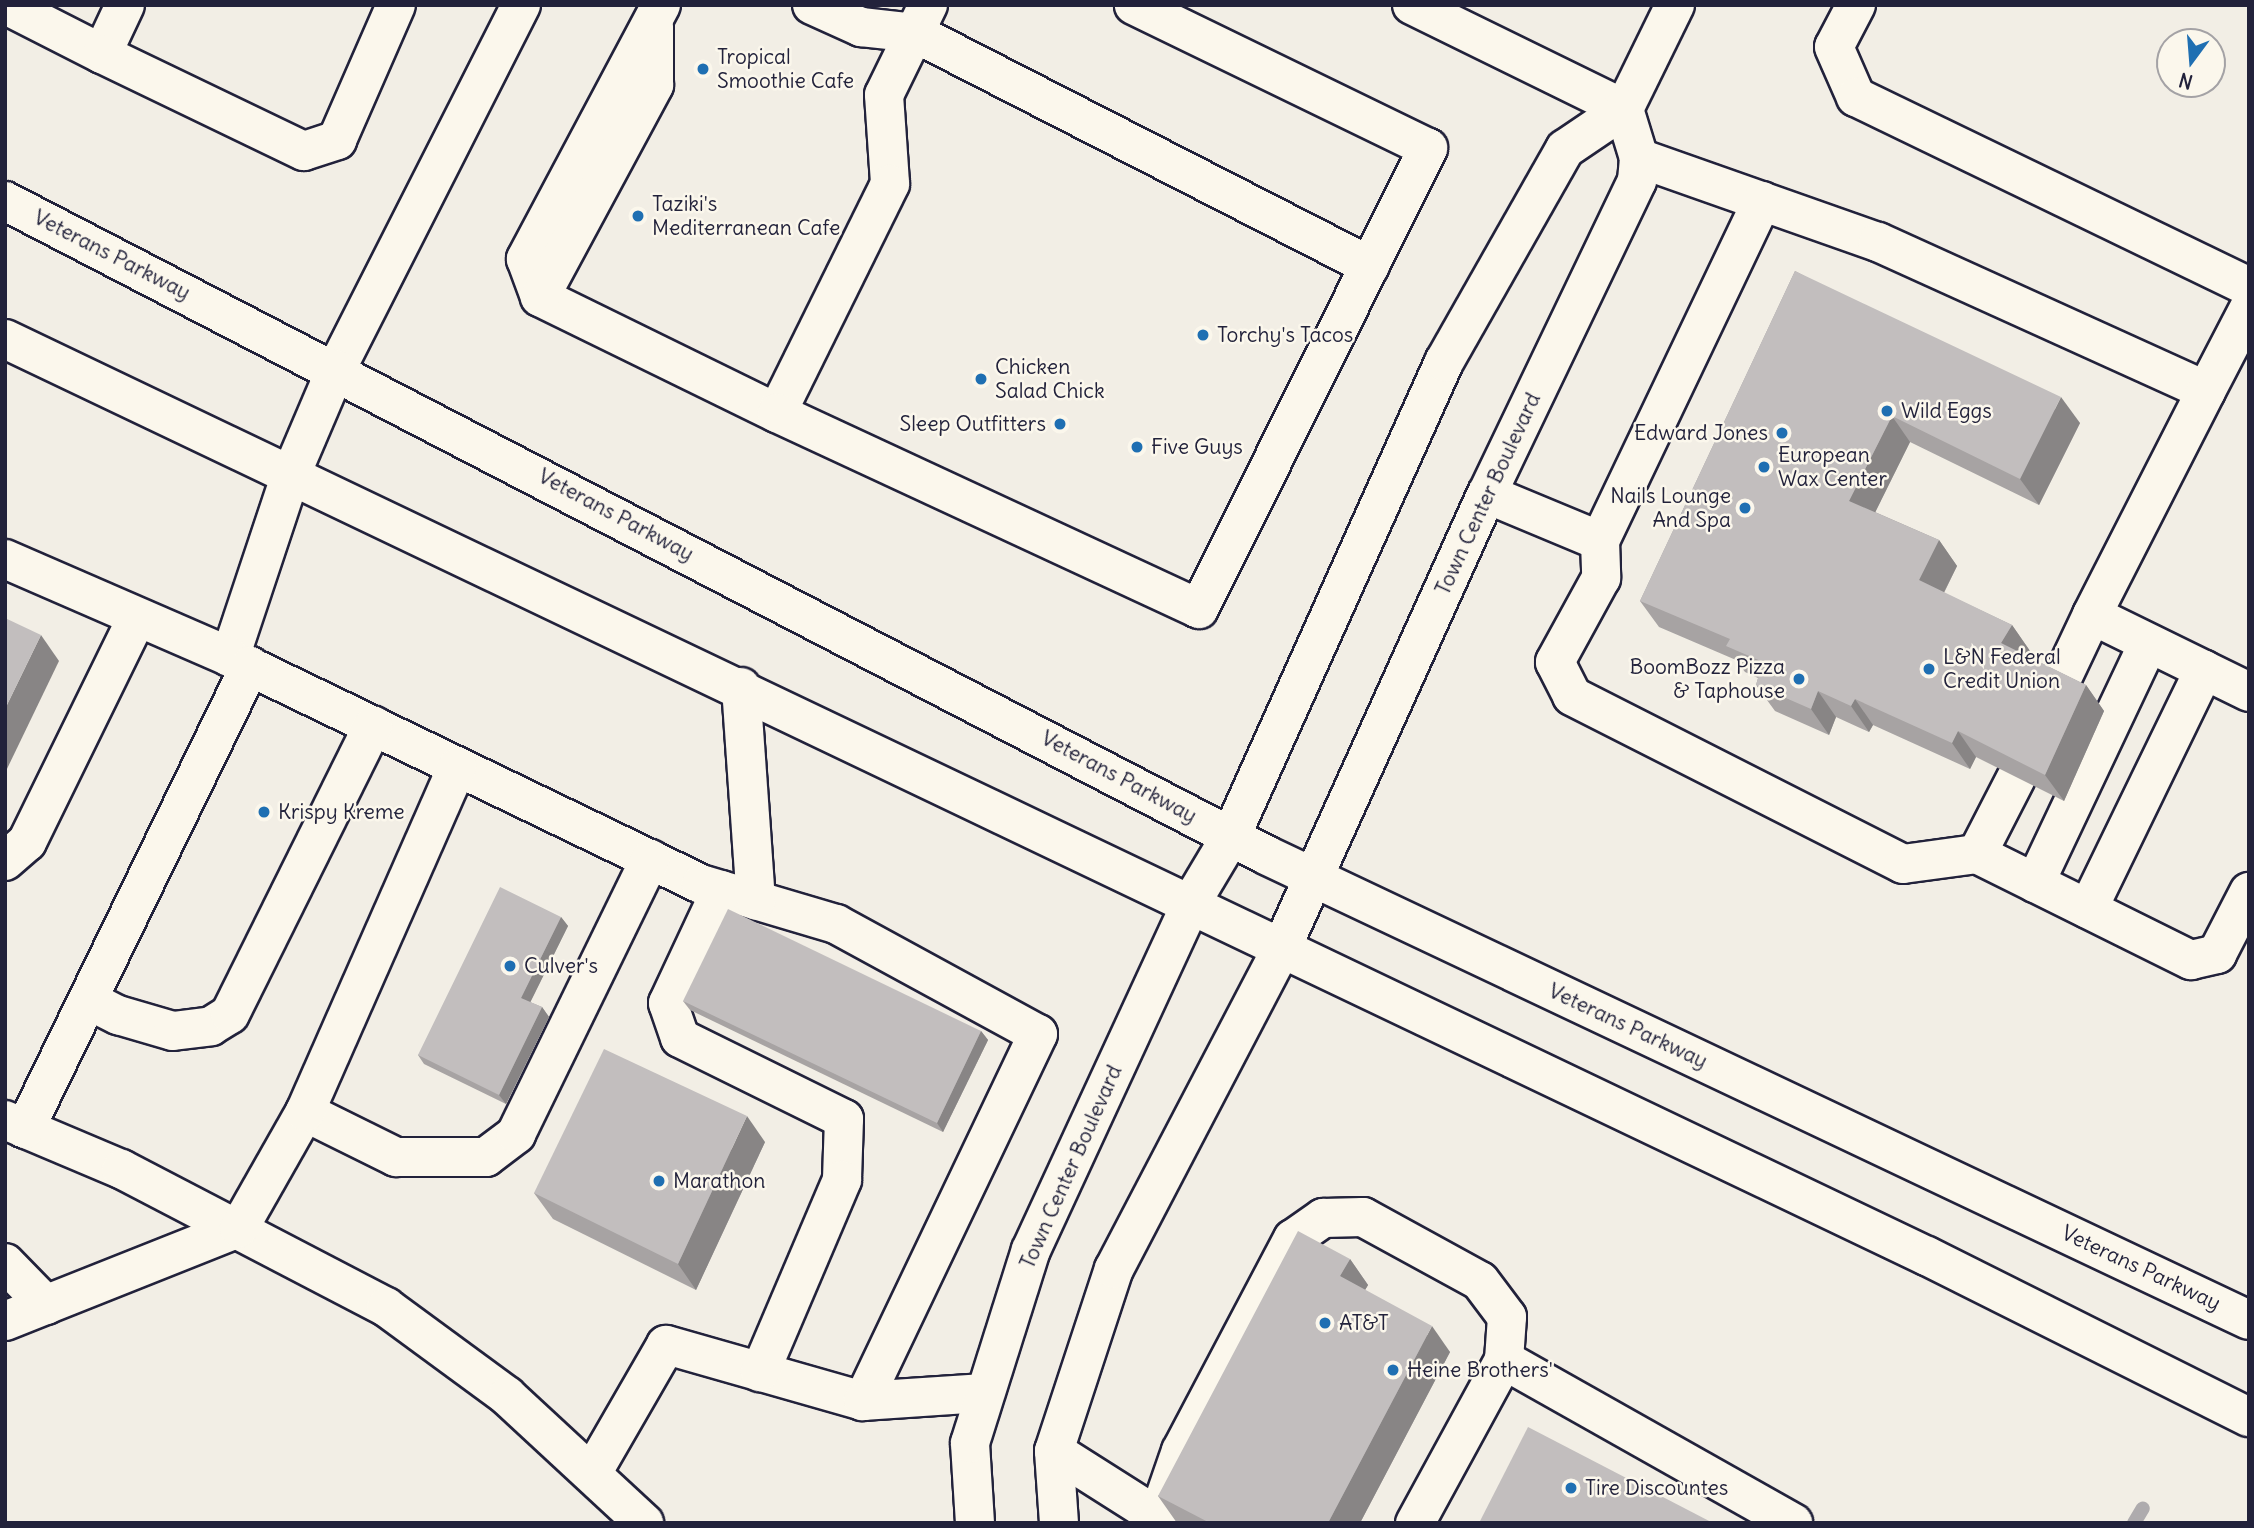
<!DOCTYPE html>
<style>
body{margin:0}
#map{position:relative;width:2254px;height:1528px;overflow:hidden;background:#f2eee5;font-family:Delius,sans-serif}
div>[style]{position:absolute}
.stream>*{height:14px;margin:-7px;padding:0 7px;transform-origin:7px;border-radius:7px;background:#aeabad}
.roads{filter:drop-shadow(2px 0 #22223b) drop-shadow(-2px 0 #22223b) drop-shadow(0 2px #22223b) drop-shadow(0 -2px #22223b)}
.minor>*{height:38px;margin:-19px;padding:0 19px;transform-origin:19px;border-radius:19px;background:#fbf7ec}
.major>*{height:38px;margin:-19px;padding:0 19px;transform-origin:19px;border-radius:19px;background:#fbf7ec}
.wall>*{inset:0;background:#a7a3a3}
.shaded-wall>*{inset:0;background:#888585}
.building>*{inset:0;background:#c2bebe}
.dots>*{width:19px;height:19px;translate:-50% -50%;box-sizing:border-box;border:4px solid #fbf7ec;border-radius:50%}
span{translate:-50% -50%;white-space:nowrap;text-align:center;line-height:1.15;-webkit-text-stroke:5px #fbf7ec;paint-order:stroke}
.poi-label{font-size:21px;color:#22223b}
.left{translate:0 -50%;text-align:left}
.right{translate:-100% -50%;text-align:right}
.street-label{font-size:21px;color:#22223b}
.frame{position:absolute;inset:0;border:7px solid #22223b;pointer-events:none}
.north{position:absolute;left:2156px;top:28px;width:70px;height:70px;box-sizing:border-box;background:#fbf7ec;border:2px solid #a4a2a5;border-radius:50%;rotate:196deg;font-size:19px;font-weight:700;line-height:28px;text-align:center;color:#22223b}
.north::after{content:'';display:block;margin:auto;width:24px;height:32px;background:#1f6fb2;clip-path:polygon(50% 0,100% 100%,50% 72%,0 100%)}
</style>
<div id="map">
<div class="stream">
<div style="left:2134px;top:1523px;width:17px;rotate:-59deg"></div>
</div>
<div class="roads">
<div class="minor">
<div style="left:6px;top:5px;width:108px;rotate:27deg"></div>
<div style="left:102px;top:54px;width:54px;rotate:-64.9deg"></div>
<div style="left:521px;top:5px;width:408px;rotate:116.9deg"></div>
<div style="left:336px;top:369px;width:117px;rotate:113.1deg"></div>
<div style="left:290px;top:477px;width:190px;rotate:108.4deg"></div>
<div style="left:230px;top:657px;width:523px;rotate:25.73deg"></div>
<div style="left:701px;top:884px;width:141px;rotate:16.5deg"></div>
<div style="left:836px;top:924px;width:230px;rotate:28.6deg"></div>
<div style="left:1038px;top:1034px;width:407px;rotate:115.5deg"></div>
<div style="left:863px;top:1401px;width:205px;rotate:-164.1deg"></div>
<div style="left:666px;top:1345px;width:148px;rotate:120deg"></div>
<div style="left:661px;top:5px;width:288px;rotate:118deg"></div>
<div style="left:526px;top:259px;width:40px;rotate:69.8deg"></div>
<div style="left:540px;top:297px;width:264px;rotate:26.1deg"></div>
<div style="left:812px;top:5px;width:54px;rotate:24.2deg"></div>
<div style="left:861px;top:27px;width:54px;rotate:6.3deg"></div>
<div style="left:915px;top:33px;width:511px;rotate:27.12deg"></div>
<div style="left:928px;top:5px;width:100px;rotate:116.1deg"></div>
<div style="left:884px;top:95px;width:89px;rotate:86.1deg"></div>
<div style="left:890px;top:184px;width:255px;rotate:116.3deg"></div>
<div style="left:777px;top:413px;width:465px;rotate:24.9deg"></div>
<div style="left:1199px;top:609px;width:515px;rotate:-63.58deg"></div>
<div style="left:1428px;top:148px;width:327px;rotate:-154.1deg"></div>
<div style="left:1412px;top:5px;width:236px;rotate:26.1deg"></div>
<div style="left:1856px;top:5px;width:47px;rotate:117.6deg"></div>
<div style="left:1834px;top:47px;width:55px;rotate:66.3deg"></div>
<div style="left:1856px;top:97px;width:437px;rotate:25.8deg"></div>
<div style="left:102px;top:54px;width:224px;rotate:25.7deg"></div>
<div style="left:304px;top:151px;width:35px;rotate:-18deg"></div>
<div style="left:337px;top:140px;width:147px;rotate:-66.4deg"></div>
<div style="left:1639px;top:158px;width:253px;rotate:19.4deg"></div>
<div style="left:1878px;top:242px;width:360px;rotate:24.4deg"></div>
<div style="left:2206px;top:391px;width:251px;rotate:117deg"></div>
<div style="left:2092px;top:615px;width:175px;rotate:26.1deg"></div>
<div style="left:1762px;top:201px;width:377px;rotate:115.5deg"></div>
<div style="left:1600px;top:541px;width:37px;rotate:88deg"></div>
<div style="left:1601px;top:578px;width:96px;rotate:118.7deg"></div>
<div style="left:1555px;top:662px;width:38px;rotate:63deg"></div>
<div style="left:1572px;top:696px;width:371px;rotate:26.9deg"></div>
<div style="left:1903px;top:864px;width:75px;rotate:-7.7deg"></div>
<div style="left:1977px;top:854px;width:239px;rotate:26.4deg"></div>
<div style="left:2191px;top:960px;width:27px;rotate:-13deg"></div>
<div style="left:2217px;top:954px;width:70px;rotate:-62.7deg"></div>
<div style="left:540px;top:297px;width:241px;rotate:-61.7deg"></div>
<div style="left:654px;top:85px;width:59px;rotate:-90deg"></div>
<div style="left:2206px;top:391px;width:93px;rotate:-62.6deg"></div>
<div style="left:1487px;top:494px;width:122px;rotate:22.6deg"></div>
<div style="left:5px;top:559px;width:245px;rotate:23.5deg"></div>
<div style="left:741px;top:687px;width:214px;rotate:86deg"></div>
<div style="left:2057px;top:689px;width:82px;rotate:-64.7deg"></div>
<div style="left:1977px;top:854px;width:85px;rotate:-62.8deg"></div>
<div style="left:5px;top:861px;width:29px;rotate:-41deg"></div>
<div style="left:27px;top:842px;width:250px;rotate:-63.9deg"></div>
<div style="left:2035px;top:883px;width:264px;rotate:-64.7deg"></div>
<div style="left:721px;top:890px;width:125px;rotate:115.1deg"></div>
<div style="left:668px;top:1003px;width:37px;rotate:71deg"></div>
<div style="left:680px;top:1038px;width:183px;rotate:26.3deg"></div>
<div style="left:844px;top:1119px;width:61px;rotate:91.9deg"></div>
<div style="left:842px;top:1180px;width:209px;rotate:113.1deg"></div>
<div style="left:2088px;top:909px;width:266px;rotate:-64.1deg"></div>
<div style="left:88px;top:1000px;width:34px;rotate:27deg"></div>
<div style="left:118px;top:1015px;width:57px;rotate:16.2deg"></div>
<div style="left:173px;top:1031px;width:38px;rotate:-7deg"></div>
<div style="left:211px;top:1026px;width:22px;rotate:-32deg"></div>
<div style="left:230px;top:1014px;width:322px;rotate:-63.6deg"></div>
<div style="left:305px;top:1112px;width:102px;rotate:26.3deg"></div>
<div style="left:396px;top:1157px;width:90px"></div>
<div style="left:486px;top:1157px;width:38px;rotate:-37deg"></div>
<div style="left:516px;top:1134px;width:306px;rotate:-64deg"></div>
<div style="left:5px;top:1120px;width:126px;rotate:22.9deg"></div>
<div style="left:121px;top:1169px;width:299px;rotate:27.5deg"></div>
<div style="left:386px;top:1307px;width:150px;rotate:36.3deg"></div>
<div style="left:507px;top:1396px;width:187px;rotate:42.8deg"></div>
<div style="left:25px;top:1129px;width:515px;rotate:-64.08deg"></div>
<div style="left:5px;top:1263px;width:59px;rotate:45.7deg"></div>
<div style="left:5px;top:1321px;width:252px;rotate:-21.7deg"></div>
<div style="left:239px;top:1228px;width:133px;rotate:-60.4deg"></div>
<div style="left:305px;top:1112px;width:377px;rotate:-66.2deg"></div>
<div style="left:1504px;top:1360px;width:332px;rotate:29.4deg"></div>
<div style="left:863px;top:1401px;width:122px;rotate:-3.8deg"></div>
<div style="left:1054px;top:1451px;width:120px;rotate:32.4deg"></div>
<div style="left:975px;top:1523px;width:80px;rotate:-93.6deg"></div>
<div style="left:970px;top:1443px;width:202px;rotate:-72.5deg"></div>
<div style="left:1031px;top:1250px;width:382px;rotate:-65.2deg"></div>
<div style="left:1191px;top:903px;width:78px;rotate:-59.2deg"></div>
<div style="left:1231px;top:836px;width:520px;rotate:-65.8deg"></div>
<div style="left:1444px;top:362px;width:245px;rotate:-60.4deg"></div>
<div style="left:1565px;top:149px;width:71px;rotate:-34.1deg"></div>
<div style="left:1624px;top:109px;width:116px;rotate:-63.9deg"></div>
<div style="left:1059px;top:1523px;width:72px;rotate:-94deg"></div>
<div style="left:1054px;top:1451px;width:192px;rotate:-71.8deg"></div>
<div style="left:1114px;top:1269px;width:363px;rotate:-62.4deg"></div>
<div style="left:1282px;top:947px;width:497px;rotate:-65.7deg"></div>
<div style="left:1487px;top:494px;width:347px;rotate:-64.4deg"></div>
<div style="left:1637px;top:181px;width:23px;rotate:-85deg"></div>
<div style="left:1639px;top:158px;width:51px;rotate:-107deg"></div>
<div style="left:1156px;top:1523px;width:76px;rotate:-70.9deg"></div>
<div style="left:1181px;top:1451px;width:240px;rotate:-62.2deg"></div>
<div style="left:1293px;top:1239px;width:37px;rotate:-35deg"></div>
<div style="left:1323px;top:1218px;width:40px;rotate:-1.4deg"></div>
<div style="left:1363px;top:1217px;width:133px;rotate:28.7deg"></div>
<div style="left:1480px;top:1281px;width:45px;rotate:53.1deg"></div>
<div style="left:1507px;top:1317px;width:43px;rotate:94deg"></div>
<div style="left:1504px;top:1360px;width:186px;rotate:118.6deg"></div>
</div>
<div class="major">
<div style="left:5px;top:201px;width:1421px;rotate:27.41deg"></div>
<div style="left:1266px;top:855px;width:1087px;rotate:25.32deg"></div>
<div style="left:5px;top:339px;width:2130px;rotate:25.51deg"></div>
<div style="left:1927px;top:1256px;width:360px;rotate:26.6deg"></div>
</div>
</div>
<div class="wall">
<div style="clip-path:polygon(1795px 271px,2080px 423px,2039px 505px,1910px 442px,1875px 512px,1939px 540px,1957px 566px,1944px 593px,2012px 625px,2030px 651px,2027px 656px,2086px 685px,2104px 711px,2064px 801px,1976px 757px,1970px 769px,1873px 725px,1869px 732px,1836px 717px,1829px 735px,1775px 711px,1756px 685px,1758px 678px,1745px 672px,1736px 660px,1659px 627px,1640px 601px)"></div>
<div style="clip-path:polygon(561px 917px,568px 926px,530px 1002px,542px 1007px,549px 1017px,506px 1104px,424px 1064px,418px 1055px)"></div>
<div style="clip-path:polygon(683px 1001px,981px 1031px,988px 1040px,943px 1132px,690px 1010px)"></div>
<div style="clip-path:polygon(765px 1142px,696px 1290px,553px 1219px,534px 1193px)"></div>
<div style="clip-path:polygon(1350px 1259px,1368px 1285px,1365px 1290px,1450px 1352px,1360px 1523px,1177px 1523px,1158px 1496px)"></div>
</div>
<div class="shaded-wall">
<div style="clip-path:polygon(2061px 397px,2080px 423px,2039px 505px,2020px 479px)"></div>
<div style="clip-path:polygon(1892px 416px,1910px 442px,1868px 527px,1849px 501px)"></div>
<div style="clip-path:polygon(1939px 540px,1957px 566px,1937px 606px,1919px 580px)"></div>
<div style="clip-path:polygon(2012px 625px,2030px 651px,2019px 669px,2001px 643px)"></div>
<div style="clip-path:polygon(41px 635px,59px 661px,5px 773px,5px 709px)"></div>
<div style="clip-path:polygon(2086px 685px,2104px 711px,2064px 801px,2045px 775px)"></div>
<div style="clip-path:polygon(1818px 691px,1836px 717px,1829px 735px,1811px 709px)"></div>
<div style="clip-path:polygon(1855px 699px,1873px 725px,1869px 732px,1851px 706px)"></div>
<div style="clip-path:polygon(1958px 731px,1976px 757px,1970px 769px,1952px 743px)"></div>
<div style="clip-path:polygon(561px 917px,568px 926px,528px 1007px,521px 998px)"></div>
<div style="clip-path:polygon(542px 1007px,549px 1017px,506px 1104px,499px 1095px)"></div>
<div style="clip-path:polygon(981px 1031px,988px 1040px,943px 1132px,937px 1123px)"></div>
<div style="clip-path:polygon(747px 1116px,765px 1142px,696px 1290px,678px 1264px)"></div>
<div style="clip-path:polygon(1350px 1259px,1368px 1285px,1358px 1302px,1340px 1276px)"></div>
<div style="clip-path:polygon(1432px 1326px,1450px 1352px,1360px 1523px,1328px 1523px)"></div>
</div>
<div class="building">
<div style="clip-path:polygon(1795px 271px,2061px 397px,2020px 479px,1892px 416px,1849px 501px,1939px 540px,1919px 580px,2012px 625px,2001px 643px,2086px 685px,2045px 775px,1958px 731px,1952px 743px,1855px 699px,1851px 706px,1818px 691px,1811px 709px,1756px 685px,1763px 662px,1726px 646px,1730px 639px,1640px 601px)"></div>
<div style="clip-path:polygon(5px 618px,41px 635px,5px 709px)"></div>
<div style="clip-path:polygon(500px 887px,561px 917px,521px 998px,542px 1007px,499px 1095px,418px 1055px)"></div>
<div style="clip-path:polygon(728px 909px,981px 1031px,937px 1123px,683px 1001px)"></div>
<div style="clip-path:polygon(604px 1049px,747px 1116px,678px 1264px,534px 1193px)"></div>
<div style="clip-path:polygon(1298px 1231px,1350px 1259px,1340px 1276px,1432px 1326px,1328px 1523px,1210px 1523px,1158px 1496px)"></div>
<div style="clip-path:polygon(1528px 1427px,1713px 1523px,1479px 1523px)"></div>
</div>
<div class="dots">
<div style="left:703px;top:69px;background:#1f6fb2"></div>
<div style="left:638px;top:216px;background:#1f6fb2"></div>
<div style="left:1203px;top:335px;background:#1f6fb2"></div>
<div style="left:981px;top:379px;background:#1f6fb2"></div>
<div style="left:1887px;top:411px;background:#1f6fb2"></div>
<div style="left:1060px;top:424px;background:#1f6fb2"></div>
<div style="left:1782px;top:433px;background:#1f6fb2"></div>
<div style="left:1137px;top:447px;background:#1f6fb2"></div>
<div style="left:1764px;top:467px;background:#1f6fb2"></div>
<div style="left:1745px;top:508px;background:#1f6fb2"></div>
<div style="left:1929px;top:669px;background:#1f6fb2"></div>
<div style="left:1799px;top:679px;background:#1f6fb2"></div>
<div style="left:264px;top:812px;background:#1f6fb2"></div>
<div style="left:510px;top:966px;background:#1f6fb2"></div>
<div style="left:659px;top:1181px;background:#1f6fb2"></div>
<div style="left:1325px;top:1323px;background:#1f6fb2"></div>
<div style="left:1393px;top:1370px;background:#1f6fb2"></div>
<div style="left:1571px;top:1488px;background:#1f6fb2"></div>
</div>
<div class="poi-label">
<span class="left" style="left:717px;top:69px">Tropical<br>Smoothie Cafe</span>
<span class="left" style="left:652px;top:216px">Taziki's<br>Mediterranean Cafe</span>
<span class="left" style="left:1217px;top:335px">Torchy's Tacos</span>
<span class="left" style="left:995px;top:379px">Chicken<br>Salad Chick</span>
<span class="left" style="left:1901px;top:411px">Wild Eggs</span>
<span class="right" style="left:1046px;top:424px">Sleep Outfitters</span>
<span class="right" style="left:1768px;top:433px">Edward Jones</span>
<span class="left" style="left:1151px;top:447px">Five Guys</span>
<span class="left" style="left:1778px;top:467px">European<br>Wax Center</span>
<span class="right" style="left:1731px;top:508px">Nails Lounge<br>And Spa</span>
<span class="left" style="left:1943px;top:669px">L&amp;N Federal<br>Credit Union</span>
<span class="right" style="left:1785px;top:679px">BoomBozz Pizza<br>&amp; Taphouse</span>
<span class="left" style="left:278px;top:812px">Krispy Kreme</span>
<span class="left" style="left:524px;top:966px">Culver's</span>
<span class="left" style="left:673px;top:1181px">Marathon</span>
<span class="left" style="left:1339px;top:1323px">AT&amp;T</span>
<span class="left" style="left:1407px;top:1370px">Heine Brothers'</span>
<span class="left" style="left:1585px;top:1488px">Tire Discountes</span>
</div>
<div class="street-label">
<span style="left:112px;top:255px;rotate:27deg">Veterans Parkway</span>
<span style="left:1488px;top:494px;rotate:-65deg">Town Center Boulevard</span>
<span style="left:616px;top:515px;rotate:28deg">Veterans Parkway</span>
<span style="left:1119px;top:777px;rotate:28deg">Veterans Parkway</span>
<span style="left:1628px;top:1026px;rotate:25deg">Veterans Parkway</span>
<span style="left:1071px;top:1167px;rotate:-66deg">Town Center Boulevard</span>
<span style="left:2141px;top:1268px;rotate:25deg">Veterans Parkway</span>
</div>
<div class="frame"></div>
<div class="north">N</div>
</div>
